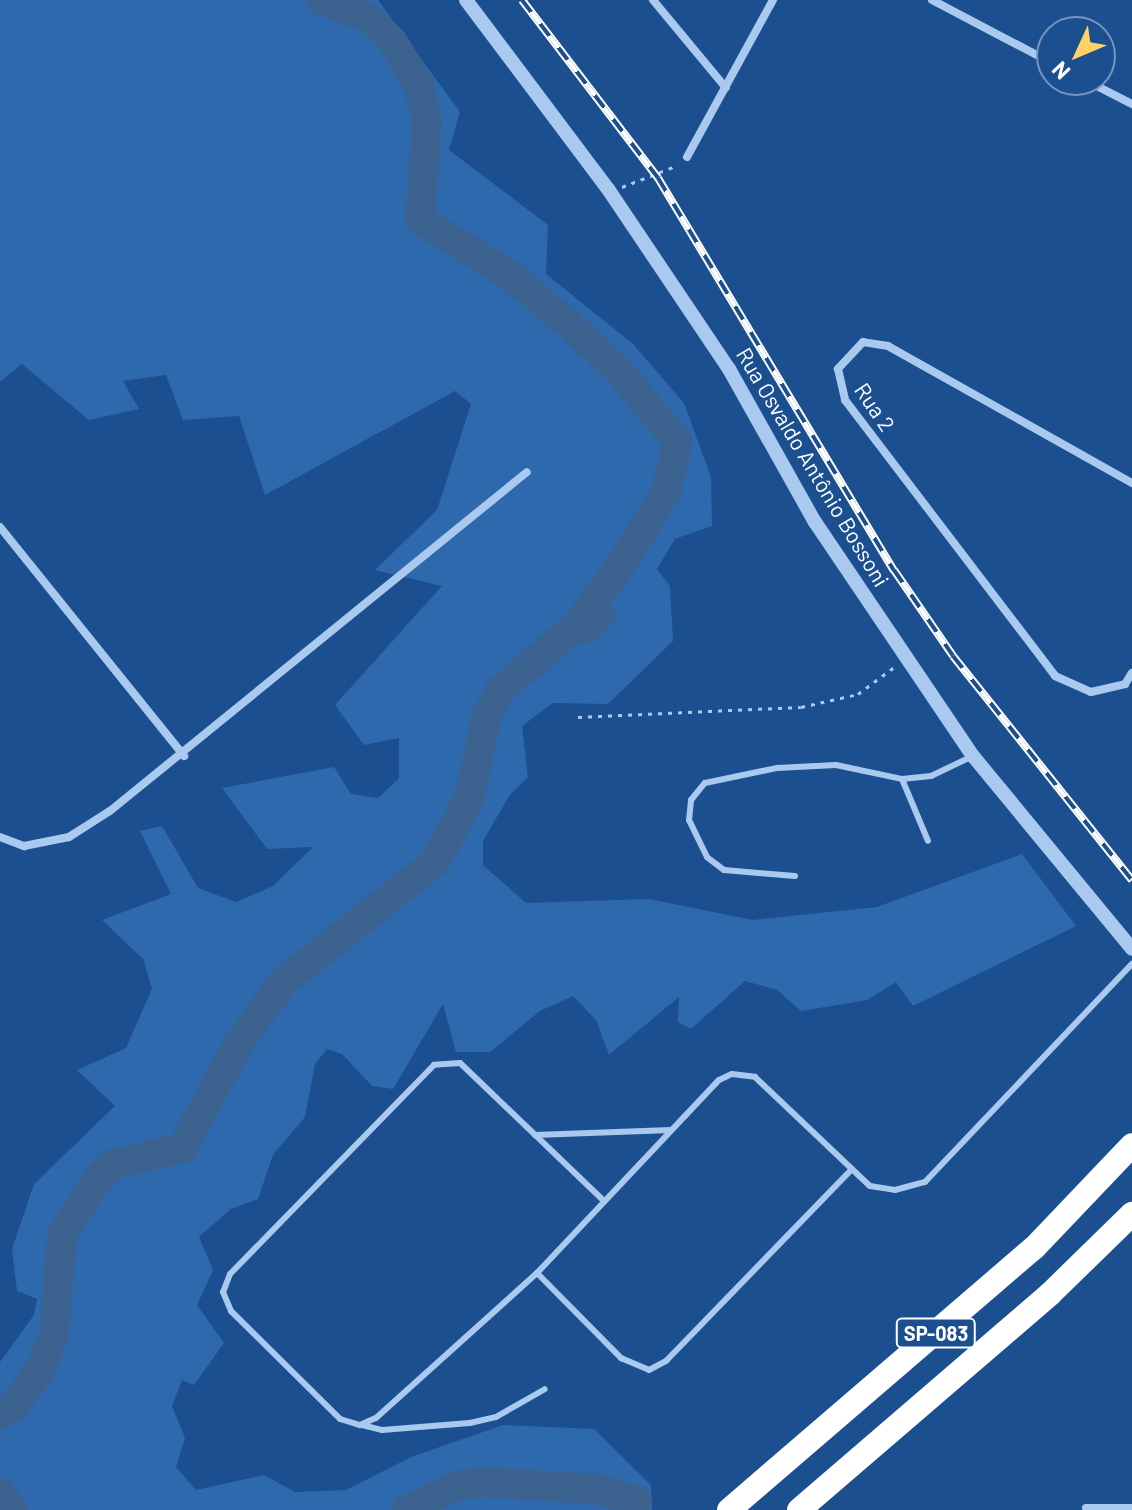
<!DOCTYPE html>
<meta charset="utf-8">
<style>
body{margin:0}
#map{position:relative;width:1132px;height:1510px;overflow:hidden;background:#1b4f8f;font-family:Barlow,sans-serif}
div>[style]{position:absolute}
.green>*{inset:0;background:#2e69ad}
.water>*{inset:0;background:#3c6290}
.river>*{height:30px;margin:-15px;padding:0 15px;transform-origin:15px;border-radius:15px;background:#3c6290}
.path>*{height:3px;margin-top:-1.5px;transform-origin:0;background:repeating-linear-gradient(90deg,#a9c9ee 0 4px,transparent 0 10px)}
.service>*{height:6px;margin:-3px;padding:0 3px;transform-origin:3px;border-radius:3px;background:#a9c9ee}
.minor>*{height:8px;margin:-4px;padding:0 4px;transform-origin:4px;border-radius:4px;background:#a9c9ee}
.tertiary>*{height:14px;margin:-7px;padding:0 7px;transform-origin:7px;border-radius:7px;background:#a9c9ee}
.motorway>*{height:24px;margin:-12px;padding:0 12px;transform-origin:12px;border-radius:12px;background:#fff}
.rail>*{height:8px;margin-top:-4px;transform-origin:0;background:repeating-linear-gradient(90deg,#1b4f8f 0 15px,#fff 0 30px);box-sizing:border-box;border-block:2px solid #fff}
span{translate:-50% -50%;white-space:nowrap;text-align:center;line-height:1.15;-webkit-text-stroke:6px #1b4f8f;paint-order:stroke}
.shield-label span{padding:2px 6px;background:#1b4f8f;border:2px solid;border-radius:6px;-webkit-text-stroke-width:0}
.shield-label{font-size:20px;color:#fff;font-weight:700}
.street-label{font-size:22px;color:#fff}
.north{position:absolute;left:1036px;top:16px;width:80px;height:80px;box-sizing:border-box;background:#1b4f8f;border:2px solid #7695bc;border-radius:50%;rotate:226deg;font-size:22px;font-weight:700;line-height:32px;text-align:center;color:#fff}
.north::after{content:'';display:block;margin:auto;width:28px;height:36px;background:#ffd166;clip-path:polygon(50% 0,100% 100%,50% 72%,0 100%)}
</style>
<div id="map">
<div class="green">
<div style="clip-path:polygon(0 0,378px 0,460px 112px,449px 150px,548px 225px,546px 274px,633px 344px,684px 403px,711px 477px,712px 526px,675px 539px,657px 569px,670px 586px,673px 641px,608px 704px,553px 703px,522px 726px,528px 777px,509px 796px,483px 841px,483px 865px,526px 903px,649px 899px,753px 920px,877px 907px,1022px 854px,1076px 926px,913px 1006px,896px 982px,867px 1000px,801px 1011px,777px 990px,745px 981px,691px 1029px,678px 1022px,679px 997px,609px 1055px,596px 1020px,573px 996px,540px 1011px,490px 1052px,456px 1052px,443px 1004px,393px 1089px,372px 1086px,342px 1054px,327px 1049px,315px 1064px,305px 1117px,273px 1155px,258px 1199px,231px 1209px,199px 1237px,213px 1270px,197px 1305px,224px 1343px,194px 1385px,182px 1380px,172px 1406px,185px 1438px,176px 1467px,196px 1490px,264px 1475px,295px 1492px,346px 1490px,411px 1457px,503px 1425px,594px 1429px,651px 1485px,652px 1510px,0 1510px,0 1362px,34px 1315px,37px 1299px,17px 1291px,12px 1249px,34px 1184px,115px 1106px,77px 1070px,126px 1048px,152px 989px,143px 959px,102px 920px,171px 894px,140px 831px,162px 826px,198px 888px,236px 902px,273px 886px,313px 847px,267px 849px,222px 788px,334px 767px,351px 794px,378px 798px,399px 778px,399px 738px,364px 745px,335px 705px,442px 586px,375px 570px,437px 510px,471px 404px,455px 391px,265px 495px,239px 416px,183px 420px,166px 375px,123px 381px,139px 409px,89px 420px,22px 364px,0 382px)"></div>
</div>
<div class="water">
<div style="clip-path:polygon(610px 605px,618px 617px,594px 643px,569px 642px)"></div>
</div>
<div class="river">
<div style="left:0;top:1414px;width:15px;rotate:-28deg"></div>
<div style="left:13px;top:1407px;width:42px;rotate:-53.7deg"></div>
<div style="left:38px;top:1373px;width:41px;rotate:-67.2deg"></div>
<div style="left:54px;top:1335px;width:100px;rotate:-85.4deg"></div>
<div style="left:62px;top:1235px;width:64px;rotate:-57.8deg"></div>
<div style="left:96px;top:1181px;width:22px;rotate:-47deg"></div>
<div style="left:111px;top:1165px;width:73px;rotate:-13.5deg"></div>
<div style="left:182px;top:1148px;width:125px;rotate:-61.4deg"></div>
<div style="left:242px;top:1038px;width:69px;rotate:-53.8deg"></div>
<div style="left:283px;top:982px;width:195px;rotate:-38.3deg"></div>
<div style="left:436px;top:861px;width:71px;rotate:-62.4deg"></div>
<div style="left:469px;top:798px;width:84px;rotate:-77.6deg"></div>
<div style="left:487px;top:716px;width:29px;rotate:-63deg"></div>
<div style="left:500px;top:690px;width:99px;rotate:-40.1deg"></div>
<div style="left:576px;top:626px;width:78px;rotate:-53.9deg"></div>
<div style="left:622px;top:563px;width:84px;rotate:-58.2deg"></div>
<div style="left:666px;top:492px;width:51px;rotate:-76.5deg"></div>
<div style="left:678px;top:442px;width:94px;rotate:-129.8deg"></div>
<div style="left:618px;top:370px;width:72px;rotate:-137.2deg"></div>
<div style="left:565px;top:321px;width:70px;rotate:-140.2deg"></div>
<div style="left:511px;top:276px;width:107px;rotate:-148.4deg"></div>
<div style="left:420px;top:220px;width:98px;rotate:-85.9deg"></div>
<div style="left:427px;top:122px;width:39px;rotate:-103deg"></div>
<div style="left:418px;top:84px;width:49px;rotate:-120.8deg"></div>
<div style="left:393px;top:42px;width:35px;rotate:-135deg"></div>
<div style="left:368px;top:17px;width:50px;rotate:-160.1deg"></div>
<div style="left:0;top:1493px;width:21px;rotate:53deg"></div>
<div style="left:407px;top:1510px;width:55px;rotate:-26.1deg"></div>
<div style="left:456px;top:1486px;width:25px;rotate:-9deg"></div>
<div style="left:481px;top:1482px;width:115px;rotate:3.5deg"></div>
<div style="left:596px;top:1489px;width:43px;rotate:16.3deg"></div>
</div>
<div class="path">
<div style="left:622px;top:187px;width:60px;rotate:-21.4deg"></div>
<div style="left:578px;top:717px;width:223px;rotate:-2.6deg"></div>
<div style="left:801px;top:707px;width:58px;rotate:-12.8deg"></div>
<div style="left:858px;top:694px;width:44px;rotate:-36.6deg"></div>
</div>
<div class="service">
<div style="left:902px;top:779px;width:67px;rotate:67.2deg"></div>
<div style="left:795px;top:876px;width:71px;rotate:-175.2deg"></div>
<div style="left:724px;top:870px;width:21px;rotate:-143deg"></div>
<div style="left:707px;top:857px;width:41px;rotate:-115.9deg"></div>
<div style="left:689px;top:820px;width:20px;rotate:-84deg"></div>
<div style="left:691px;top:800px;width:22px;rotate:-51deg"></div>
<div style="left:705px;top:783px;width:74px;rotate:-11.8deg"></div>
<div style="left:777px;top:768px;width:59px;rotate:-2.9deg"></div>
<div style="left:836px;top:765px;width:67px;rotate:12deg"></div>
<div style="left:902px;top:779px;width:29px;rotate:-6deg"></div>
<div style="left:931px;top:776px;width:47px;rotate:-25.5deg"></div>
<div style="left:535px;top:1135px;width:136px;rotate:-2.1deg"></div>
<div style="left:604px;top:1201px;width:199px;rotate:-136.2deg"></div>
<div style="left:460px;top:1063px;width:26px;rotate:176deg"></div>
<div style="left:434px;top:1065px;width:292px;rotate:134.3deg"></div>
<div style="left:230px;top:1274px;width:19px;rotate:111deg"></div>
<div style="left:223px;top:1292px;width:21px;rotate:67deg"></div>
<div style="left:231px;top:1311px;width:153px;rotate:44.7deg"></div>
<div style="left:340px;top:1419px;width:21px;rotate:17deg"></div>
<div style="left:360px;top:1425px;width:17px;rotate:-24deg"></div>
<div style="left:376px;top:1418px;width:217px;rotate:-42deg"></div>
<div style="left:537px;top:1273px;width:265px;rotate:-46.7deg"></div>
<div style="left:719px;top:1080px;width:14px;rotate:-25deg"></div>
<div style="left:732px;top:1074px;width:23px;rotate:7deg"></div>
<div style="left:755px;top:1077px;width:158px;rotate:43.5deg"></div>
<div style="left:870px;top:1186px;width:25px;rotate:9deg"></div>
<div style="left:895px;top:1190px;width:31px;rotate:-15deg"></div>
<div style="left:925px;top:1182px;width:301px;rotate:-46.5deg"></div>
<div style="left:537px;top:1273px;width:120px;rotate:45.3deg"></div>
<div style="left:621px;top:1358px;width:30px;rotate:23deg"></div>
<div style="left:649px;top:1370px;width:19px;rotate:-28deg"></div>
<div style="left:666px;top:1361px;width:264px;rotate:-45.9deg"></div>
<div style="left:362px;top:1425px;width:21px;rotate:14deg"></div>
<div style="left:382px;top:1430px;width:88px;rotate:-4.5deg"></div>
<div style="left:470px;top:1423px;width:27px;rotate:-13deg"></div>
<div style="left:496px;top:1417px;width:56px;rotate:-29.7deg"></div>
</div>
<div class="minor">
<div style="left:653px;top:0;width:114px;rotate:50.3deg"></div>
<div style="left:932px;top:0;width:136px;rotate:27.7deg"></div>
<div style="left:1085px;top:80px;width:53px;rotate:27.1deg"></div>
<div style="left:687px;top:157px;width:179px;rotate:-61.3deg"></div>
<div style="left:1132px;top:483px;width:280px;rotate:-150.7deg"></div>
<div style="left:888px;top:346px;width:25px;rotate:-171deg"></div>
<div style="left:863px;top:342px;width:37px;rotate:133deg"></div>
<div style="left:838px;top:369px;width:32px;rotate:77deg"></div>
<div style="left:845px;top:400px;width:347px;rotate:52.7deg"></div>
<div style="left:1055px;top:676px;width:39px;rotate:24deg"></div>
<div style="left:1091px;top:692px;width:35px;rotate:-13deg"></div>
<div style="left:1125px;top:684px;width:13px;rotate:-58deg"></div>
<div style="left:0;top:527px;width:294px;rotate:51.2deg"></div>
<div style="left:0;top:837px;width:26px;rotate:21deg"></div>
<div style="left:24px;top:846px;width:46px;rotate:-11.3deg"></div>
<div style="left:69px;top:837px;width:49px;rotate:-32.4deg"></div>
<div style="left:110px;top:811px;width:537px;rotate:-39.11deg"></div>
<div style="left:1086px;top:1508px;width:46px"></div>
</div>
<div class="tertiary">
<div style="left:466px;top:0;width:236px;rotate:53.1deg"></div>
<div style="left:608px;top:189px;width:217px;rotate:56.1deg"></div>
<div style="left:729px;top:369px;width:176px;rotate:60.7deg"></div>
<div style="left:815px;top:522px;width:282px;rotate:56deg"></div>
<div style="left:973px;top:756px;width:250px;rotate:50.5deg"></div>
</div>
<div class="motorway">
<div style="left:729px;top:1510px;width:402px;rotate:-40.7deg"></div>
<div style="left:1034px;top:1248px;width:142px;rotate:-46.4deg"></div>
<div style="left:799px;top:1510px;width:331px;rotate:-40.7deg"></div>
<div style="left:1050px;top:1294px;width:115px;rotate:-44.3deg"></div>
</div>
<div class="rail">
<div style="left:522px;top:0;width:224px;rotate:52.6deg"></div>
<div style="left:658px;top:178px;width:458px;rotate:59deg"></div>
<div style="left:894px;top:570px;width:104px;rotate:55.5deg"></div>
<div style="left:953px;top:656px;width:287px;rotate:51.4deg"></div>
</div>
<div class="shield-label">
<span style="left:936px;top:1333px">SP-083</span>
</div>
<div class="street-label">
<span style="left:875px;top:407px;rotate:56deg">Rua 2</span>
<span style="left:813px;top:467px;rotate:59deg">Rua Osvaldo Antônio Bossoni</span>
</div>
<div class="north">N</div>
</div>
